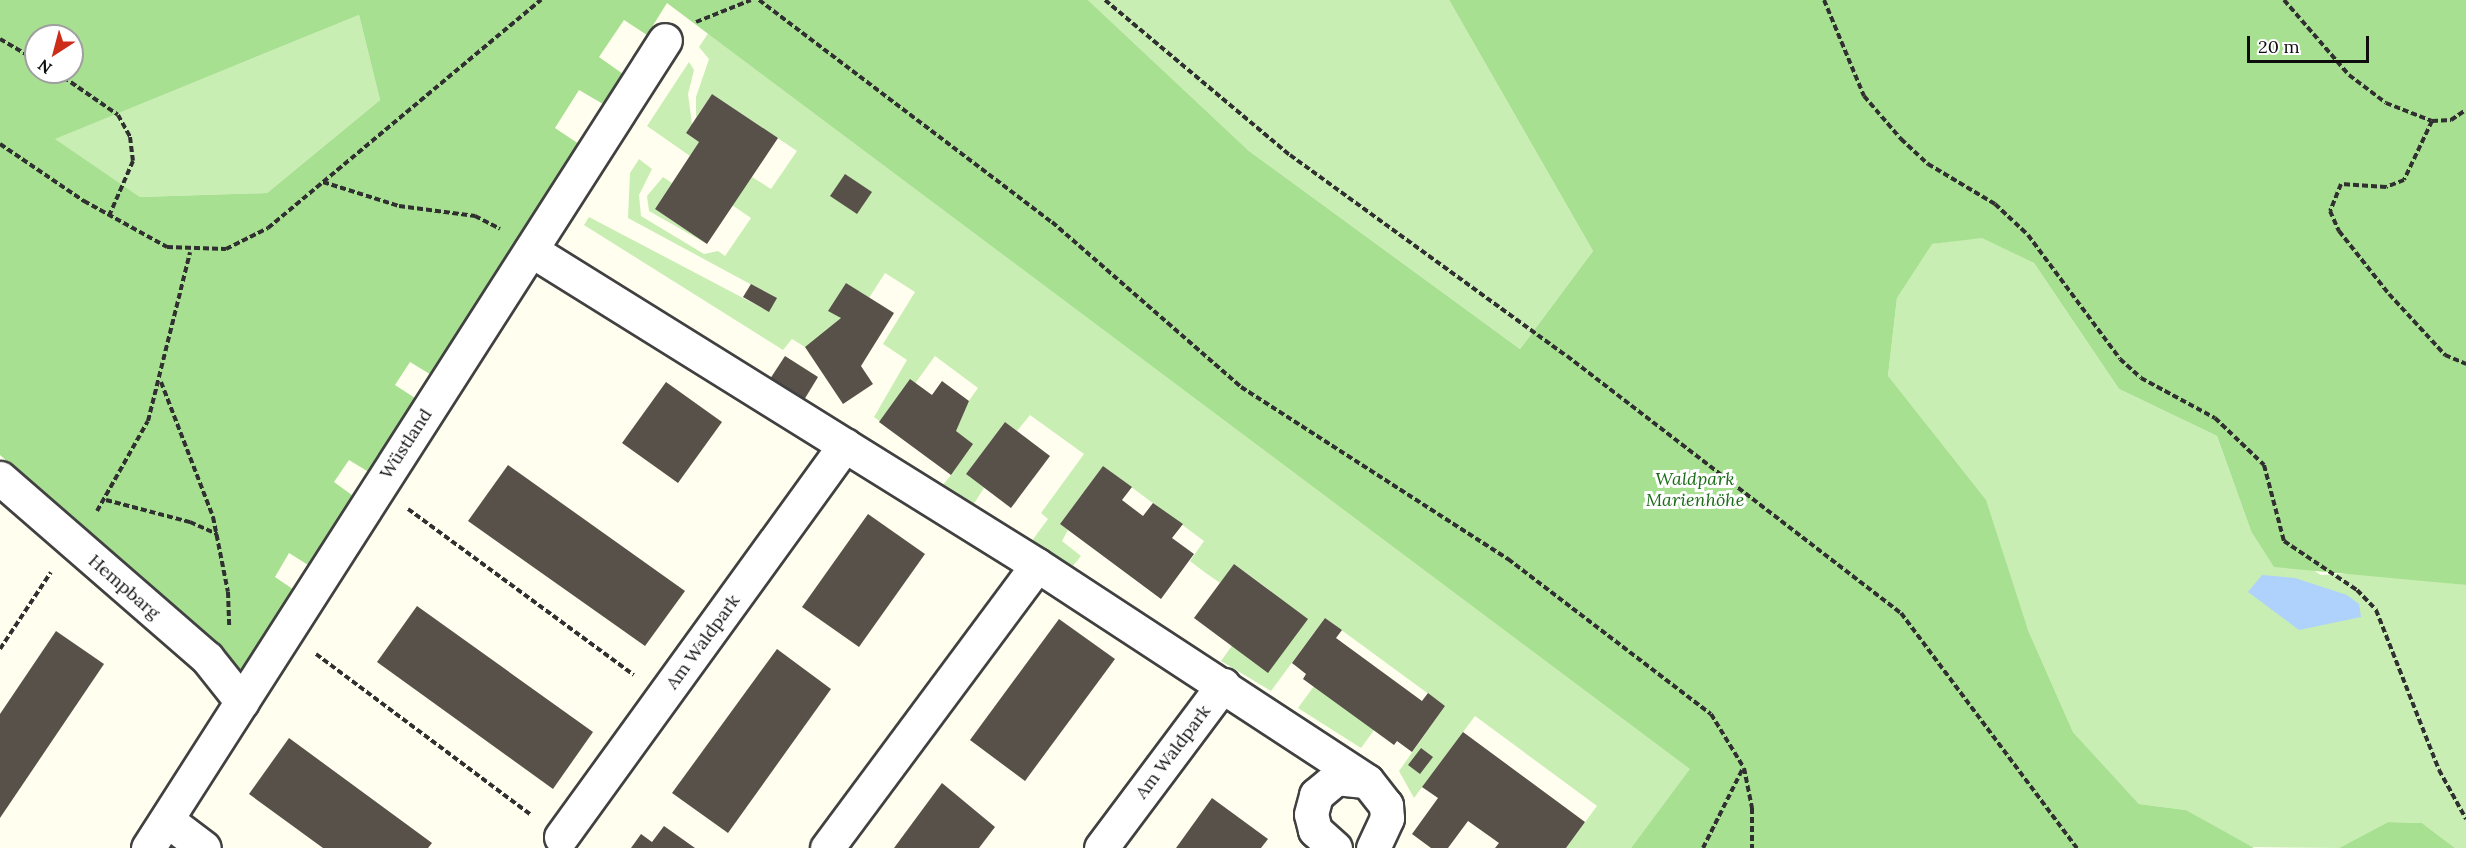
<!DOCTYPE html>
<meta charset="utf-8">
<style>
body{margin:0}
#map{position:relative;width:2466px;height:848px;overflow:hidden;background:#fffeef;font-family:Lora,serif}
div>[style]{position:absolute}
.green>*{inset:0;background:#c9eeb4}
.forest>*{inset:0;background:#a8e092}
.water>*{inset:0;background:#aed2fc}
.building>*{inset:0;background:#585149}
.path>*{height:4px;margin-top:-2px;transform-origin:0;background:repeating-linear-gradient(90deg,#303030 0 6px,transparent 0 9px)}
.roads{filter:drop-shadow(2px 0 #414141) drop-shadow(-2px 0 #414141) drop-shadow(0 2px #414141) drop-shadow(0 -2px #414141)}
.minor>*{height:33px;margin:-16.5px;padding:0 16.5px;transform-origin:16.5px;border-radius:16.5px;background:#fff}
span{translate:-50% -50%;white-space:nowrap;text-align:center;line-height:1.15;-webkit-text-stroke:6px #fff;paint-order:stroke}
.street-label{font-size:18px;color:#0e0e0e}
.park-label{font-size:18px;color:#1b6c17;font-style:italic}
.north{position:absolute;left:24px;top:24px;width:60px;height:60px;box-sizing:border-box;background:#fff;border:2px solid #9f9f9f;border-radius:50%;rotate:216deg;font-size:16px;font-weight:700;line-height:24px;text-align:center;color:#0e0e0e}
.north::after{content:'';display:block;margin:auto;width:21px;height:27px;background:#cc2c18;clip-path:polygon(50% 0,100% 100%,50% 72%,0 100%)}
.scale{position:absolute;left:2247px;top:36px;width:122px;height:27px;box-sizing:border-box;border:3px solid #0e0e0e;border-top:0;padding-left:8px;font-size:18px;line-height:21px;white-space:nowrap;color:#0e0e0e;-webkit-text-stroke:4px #fff;paint-order:stroke}
</style>
<div id="map">
<div class="green">
<div style="clip-path:polygon(1088px 0,1449px 0,1593px 251px,1520px 349px,1249px 151px)"></div>
<div style="clip-path:polygon(359px 15px,380px 100px,267px 193px,140px 197px,54px 139px)"></div>
<div style="clip-path:polygon(709px 32px,1691px 769px,1631px 848px,1566px 848px,1597px 806px,1475px 716px,1414px 798px,1399px 771px,1445px 706px,1325px 618px,1271px 691px,1221px 661px,1271px 591px,1234px 564px,1220px 583px,1203px 571px,1190px 561px,1204px 541px,1103px 466px,1060px 524px,1068px 530px,1062px 541px,1081px 556px,1072px 567px,1031px 542px,1048px 519px,1041px 513px,1084px 454px,1030px 415px,1017px 431px,1005px 422px,966px 474px,984px 488px,973px 505px,942px 486px,951px 475px,953px 435px,934px 462px,928px 458px,978px 388px,935px 356px,885px 425px,874px 417px,907px 360px,883px 344px,915px 292px,885px 273px,869px 298px,846px 283px,829px 310px,841px 318px,835px 327px,805px 347px,792px 339px,783px 350px,584px 225px,589px 217px,768px 311px,776px 298px,628px 218px,630px 173px,639px 159px,652px 169px,639px 195px,641px 216px,704px 254px,718px 251px,725px 256px,751px 218px,732px 205px,752px 177px,771px 189px,797px 151px,712px 94px,696px 117px,696px 97px,709px 59px,699px 47px)"></div>
<div style="clip-path:polygon(689px 62px,694px 70px,688px 94px,692px 124px,686px 133px,699px 142px,690px 156px,647px 126px)"></div>
<div style="clip-path:polygon(663px 177px,672px 183px,655px 209px,707px 244px,649px 211px,647px 196px)"></div>
<div style="clip-path:polygon(1982px 237px,2034px 263px,2119px 389px,2217px 436px,2251px 531px,2321px 575px,2361px 573px,2466px 585px,2466px 848px,2455px 848px,2422px 823px,2388px 822px,2339px 848px,2249px 847px,2186px 810px,2139px 804px,2073px 732px,2028px 630px,1888px 376px,1897px 298px,1931px 244px)"></div>
<div style="clip-path:polygon(1317px 682px,1377px 726px,1361px 748px,1298px 708px)"></div>
</div>
<div class="forest">
<div style="clip-path:polygon(evenodd,0 0,1088px 0,1249px 151px,1520px 349px,1593px 251px,1449px 0,2466px 0,2466px 585px,2274px 567px,2251px 531px,2217px 436px,2119px 389px,2034px 263px,1982px 238px,1932px 244px,1897px 298px,1888px 376px,1986px 500px,2028px 630px,2073px 732px,2139px 804px,2186px 810px,2254px 848px,1631px 848px,1690px 769px,667px 3px,647px 35px,624px 20px,599px 57px,623px 74px,603px 104px,579px 90px,555px 128px,579px 144px,433px 376px,410px 362px,395px 385px,418px 400px,372px 474px,349px 460px,334px 482px,356px 498px,313px 568px,289px 553px,275px 577px,297px 592px,245px 675px,0 455px,0 0,359px 15px,380px 100px,267px 193px,140px 197px,55px 139px,359px 15px,0 0,36px 36px,72px 36px,72px 72px,36px 72px,36px 36px)"></div>
<div style="clip-path:polygon(2388px 822px,2422px 823px,2455px 848px,2339px 848px)"></div>
</div>
<div class="water">
<div style="clip-path:polygon(2262px 575px,2295px 578px,2347px 595px,2359px 604px,2361px 617px,2299px 630px,2248px 592px)"></div>
</div>
<div class="building">
<div style="clip-path:polygon(712px 94px,778px 138px,707px 244px,655px 209px,699px 142px,686px 133px)"></div>
<div style="clip-path:polygon(845px 174px,872px 192px,857px 214px,830px 196px)"></div>
<div style="clip-path:polygon(846px 283px,894px 313px,861px 366px,873px 384px,843px 404px,805px 347px,841px 318px,828px 311px)"></div>
<div style="clip-path:polygon(751px 284px,777px 298px,769px 312px,743px 297px)"></div>
<div style="clip-path:polygon(785px 356px,818px 377px,804px 400px,770px 379px)"></div>
<div style="clip-path:polygon(910px 379px,932px 395px,942px 381px,969px 401px,956px 431px,973px 444px,951px 475px,879px 422px)"></div>
<div style="clip-path:polygon(666px 382px,722px 422px,678px 483px,622px 443px)"></div>
<div style="clip-path:polygon(1005px 422px,1050px 456px,1011px 508px,966px 474px)"></div>
<div style="clip-path:polygon(508px 465px,685px 591px,645px 646px,468px 521px)"></div>
<div style="clip-path:polygon(1103px 466px,1132px 487px,1122px 500px,1143px 516px,1153px 503px,1183px 524px,1172px 538px,1194px 554px,1161px 599px,1060px 524px)"></div>
<div style="clip-path:polygon(868px 514px,925px 554px,859px 647px,802px 607px)"></div>
<div style="clip-path:polygon(1234px 564px,1308px 619px,1268px 673px,1194px 618px)"></div>
<div style="clip-path:polygon(417px 606px,593px 732px,553px 789px,377px 662px)"></div>
<div style="clip-path:polygon(1325px 618px,1342px 630px,1336px 638px,1422px 701px,1428px 693px,1445px 706px,1412px 752px,1397px 741px,1394px 745px,1303px 679px,1306px 674px,1292px 663px)"></div>
<div style="clip-path:polygon(1059px 619px,1115px 659px,1025px 781px,970px 740px)"></div>
<div style="clip-path:polygon(56px 631px,104px 664px,0 818px,0 714px)"></div>
<div style="clip-path:polygon(777px 649px,831px 689px,728px 833px,672px 793px)"></div>
<div style="clip-path:polygon(1463px 732px,1585px 822px,1566px 848px,1495px 848px,1499px 843px,1468px 821px,1448px 848px,1431px 848px,1412px 834px,1438px 798px,1422px 787px)"></div>
<div style="clip-path:polygon(289px 738px,432px 843px,428px 848px,323px 848px,249px 794px)"></div>
<div style="clip-path:polygon(1421px 748px,1433px 757px,1420px 774px,1408px 765px)"></div>
<div style="clip-path:polygon(942px 783px,995px 827px,979px 848px,894px 848px)"></div>
<div style="clip-path:polygon(1212px 798px,1268px 839px,1261px 848px,1176px 848px)"></div>
<div style="clip-path:polygon(664px 826px,695px 848px,631px 848px,641px 834px,652px 842px)"></div>
</div>
<div class="path">
<div style="left:759px;top:0;width:368px;rotate:37.2deg"></div>
<div style="left:1052px;top:222px;width:251px;rotate:41.1deg"></div>
<div style="left:1241px;top:387px;width:318px;rotate:32.8deg"></div>
<div style="left:1508px;top:559px;width:255px;rotate:37.4deg"></div>
<div style="left:1711px;top:714px;width:63px;rotate:58.6deg"></div>
<div style="left:1744px;top:768px;width:41px;rotate:78.7deg"></div>
<div style="left:1752px;top:808px;width:40px;rotate:90deg"></div>
<div style="left:1105px;top:0;width:241px;rotate:40deg"></div>
<div style="left:1290px;top:155px;width:342px;rotate:36deg"></div>
<div style="left:1567px;top:356px;width:421px;rotate:37.6deg"></div>
<div style="left:1901px;top:613px;width:294px;rotate:53.2deg"></div>
<div style="left:1824px;top:0;width:104px;rotate:67.4deg"></div>
<div style="left:1864px;top:96px;width:57px;rotate:49.3deg"></div>
<div style="left:1901px;top:139px;width:37px;rotate:43deg"></div>
<div style="left:1928px;top:164px;width:78px;rotate:30.8deg"></div>
<div style="left:1995px;top:204px;width:45px;rotate:43.2deg"></div>
<div style="left:2028px;top:235px;width:154px;rotate:53.4deg"></div>
<div style="left:2120px;top:359px;width:28px;rotate:42deg"></div>
<div style="left:2141px;top:378px;width:84px;rotate:28.4deg"></div>
<div style="left:2215px;top:418px;width:68px;rotate:43.8deg"></div>
<div style="left:2264px;top:465px;width:79px;rotate:75.3deg"></div>
<div style="left:2284px;top:541px;width:88px;rotate:33.9deg"></div>
<div style="left:2357px;top:590px;width:28px;rotate:46deg"></div>
<div style="left:2376px;top:610px;width:172px;rotate:68.5deg"></div>
<div style="left:2439px;top:770px;width:56px;rotate:61.1deg"></div>
<div style="left:2284px;top:0;width:99px;rotate:49.1deg"></div>
<div style="left:2349px;top:75px;width:46px;rotate:37.1deg"></div>
<div style="left:2386px;top:103px;width:49px;rotate:21.4deg"></div>
<div style="left:2432px;top:121px;width:19px;rotate:-3deg"></div>
<div style="left:2451px;top:120px;width:18px;rotate:-34deg"></div>
<div style="left:696px;top:22px;width:59px;rotate:-21.8deg"></div>
<div style="left:0;top:39px;width:42px;rotate:30.3deg"></div>
<div style="left:56px;top:72px;width:75px;rotate:34.7deg"></div>
<div style="left:118px;top:115px;width:25px;rotate:61deg"></div>
<div style="left:130px;top:137px;width:24px;rotate:83deg"></div>
<div style="left:133px;top:161px;width:60px;rotate:113.6deg"></div>
<div style="left:2432px;top:121px;width:65px;rotate:115.4deg"></div>
<div style="left:2404px;top:180px;width:19px;rotate:159deg"></div>
<div style="left:2386px;top:187px;width:45px;rotate:-176.2deg"></div>
<div style="left:2341px;top:184px;width:29px;rotate:112deg"></div>
<div style="left:2330px;top:211px;width:22px;rotate:66deg"></div>
<div style="left:2339px;top:231px;width:80px;rotate:51.6deg"></div>
<div style="left:2389px;top:294px;width:83px;rotate:47.4deg"></div>
<div style="left:2445px;top:355px;width:23px;rotate:23deg"></div>
<div style="left:0;top:144px;width:102px;rotate:34.2deg"></div>
<div style="left:84px;top:201px;width:95px;rotate:29deg"></div>
<div style="left:167px;top:247px;width:59px;rotate:1.9deg"></div>
<div style="left:226px;top:249px;width:47px;rotate:-26.6deg"></div>
<div style="left:268px;top:228px;width:356px;rotate:-39.9deg"></div>
<div style="left:323px;top:182px;width:80px;rotate:17.5deg"></div>
<div style="left:399px;top:206px;width:77px;rotate:7.5deg"></div>
<div style="left:475px;top:216px;width:28px;rotate:27deg"></div>
<div style="left:161px;top:382px;width:145px;rotate:68.9deg"></div>
<div style="left:213px;top:517px;width:76px;rotate:78.7deg"></div>
<div style="left:228px;top:592px;width:35px;rotate:88deg"></div>
<div style="left:106px;top:500px;width:87px;rotate:14.7deg"></div>
<div style="left:190px;top:522px;width:30px;rotate:24deg"></div>
<div style="left:408px;top:509px;width:280px;rotate:36.3deg"></div>
<div style="left:97px;top:511px;width:103px;rotate:-60.5deg"></div>
<div style="left:148px;top:421px;width:174px;rotate:-76deg"></div>
<div style="left:0;top:649px;width:92px;rotate:-56.5deg"></div>
<div style="left:316px;top:654px;width:269px;rotate:36.8deg"></div>
<div style="left:1703px;top:848px;width:89px;rotate:-63.4deg"></div>
</div>
<div class="roads">
<div class="minor">
<div style="left:531px;top:250px;width:596px;rotate:31.9deg"></div>
<div style="left:1037px;top:565px;width:394px;rotate:33.2deg"></div>
<div style="left:1367px;top:781px;width:31px;rotate:52deg"></div>
<div style="left:1386px;top:805px;width:13px;rotate:86deg"></div>
<div style="left:1387px;top:818px;width:33px;rotate:115deg"></div>
<div style="left:0;top:478px;width:274px;rotate:41deg"></div>
<div style="left:207px;top:658px;width:56px;rotate:51.5deg"></div>
<div style="left:167px;top:820px;width:46px;rotate:37.1deg"></div>
<div style="left:561px;top:837px;width:484px;rotate:-54.1deg"></div>
<div style="left:148px;top:848px;width:959px;rotate:-57.39deg"></div>
<div style="left:827px;top:848px;width:352px;rotate:-53.4deg"></div>
<div style="left:1101px;top:848px;width:204px;rotate:-53.2deg"></div>
<div style="left:1335px;top:848px;width:27px;rotate:-138deg"></div>
<div style="left:1315px;top:830px;width:16px;rotate:-104deg"></div>
<div style="left:1311px;top:814px;width:20px;rotate:-75deg"></div>
<div style="left:1316px;top:795px;width:26px;rotate:-40deg"></div>
<div style="left:1336px;top:778px;width:31px;rotate:6deg"></div>
</div>
</div>
<div class="street-label">
<span style="left:406px;top:444px;rotate:-57deg">Wüstland</span>
<span style="left:124px;top:587px;rotate:41deg">Hempbarg</span>
<span style="left:703px;top:642px;rotate:-54deg">Am Waldpark</span>
<span style="left:1173px;top:752px;rotate:-53deg">Am Waldpark</span>
</div>
<div class="park-label">
<span style="left:1695px;top:490px">Waldpark<br>Marienhöhe</span>
</div>
<div class="north">N</div>
<div class="scale">20 m</div>
</div>
